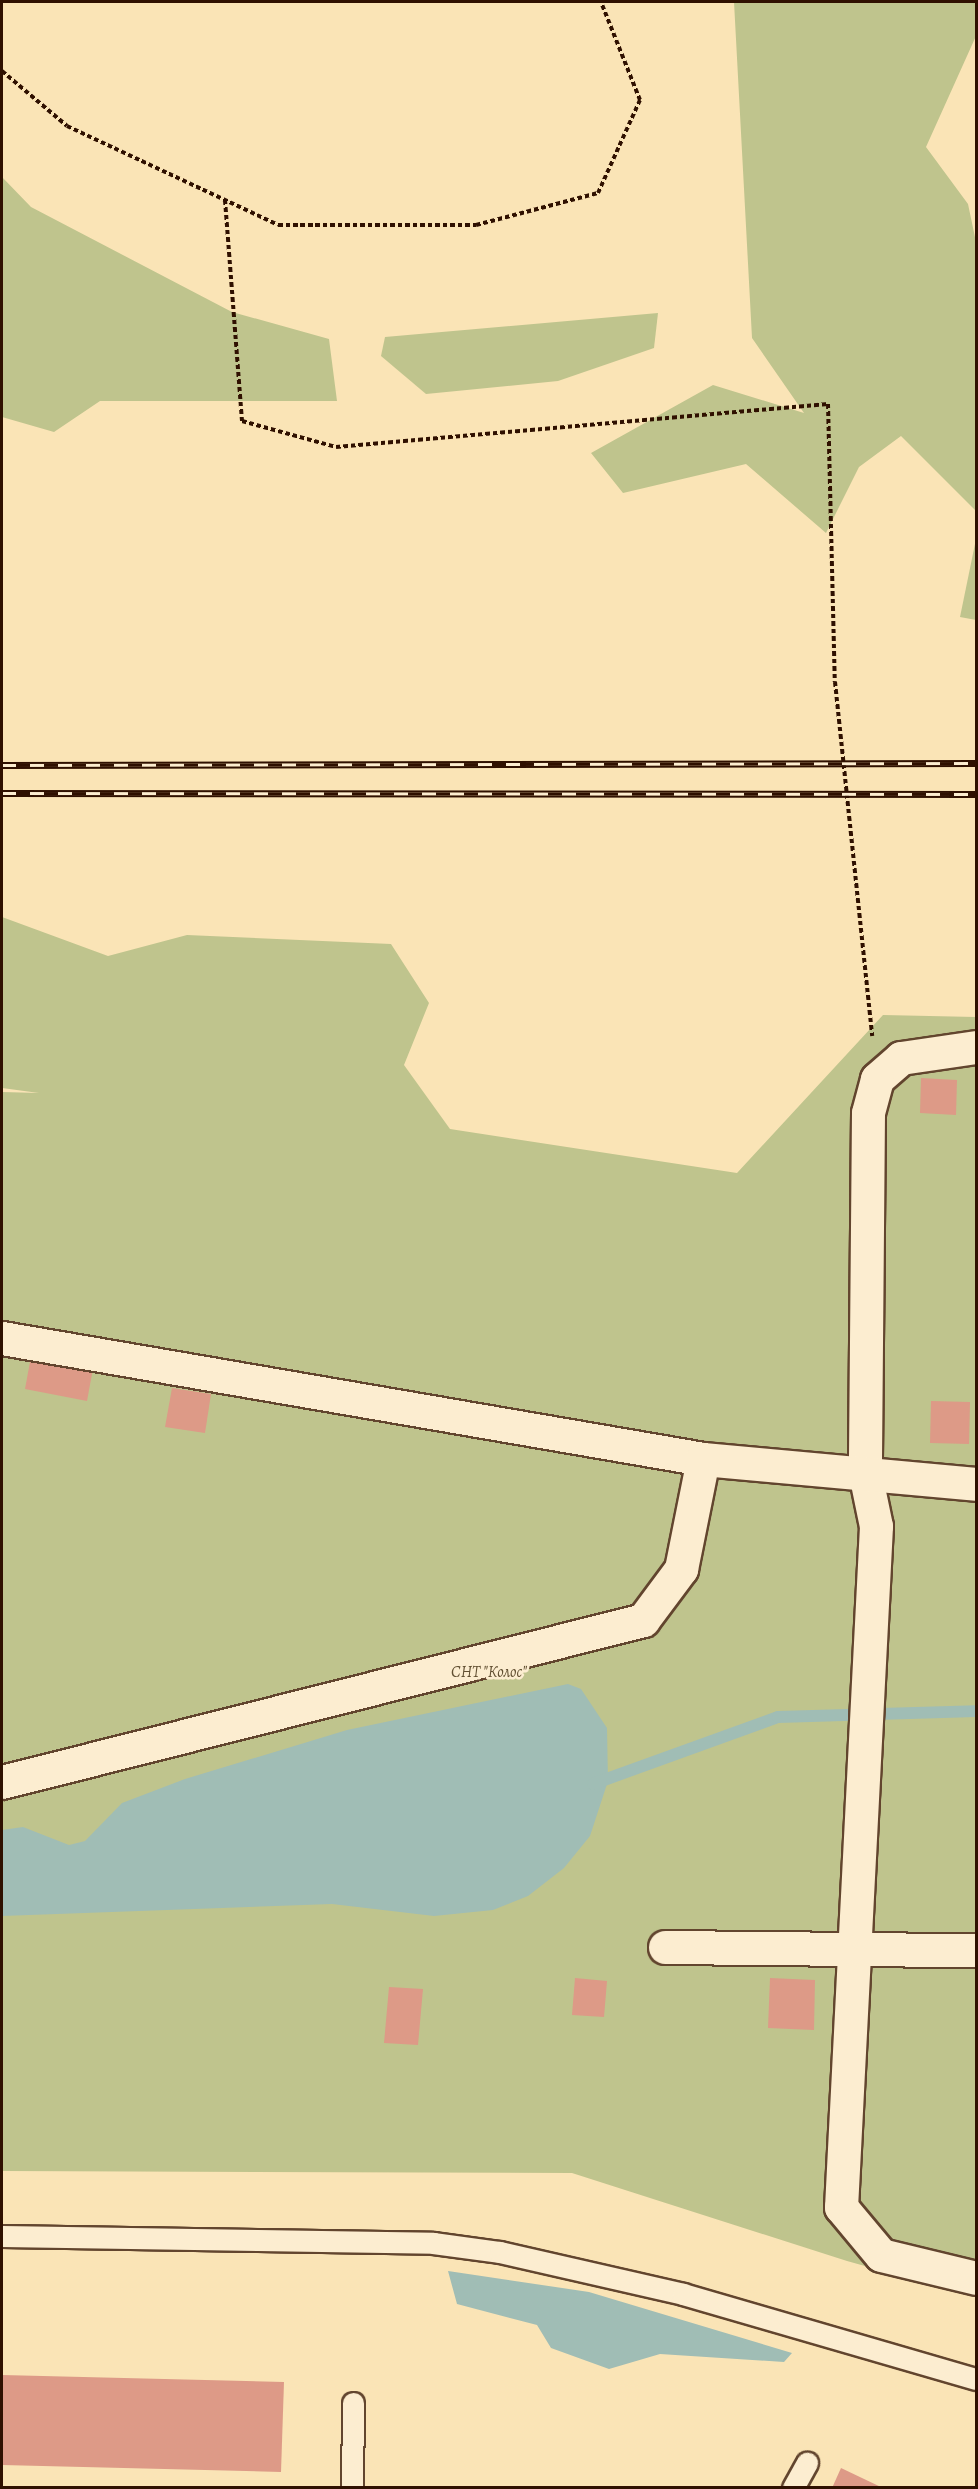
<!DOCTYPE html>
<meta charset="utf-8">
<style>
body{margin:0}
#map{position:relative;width:978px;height:2489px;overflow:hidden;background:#fae4b6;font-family:Alegreya,serif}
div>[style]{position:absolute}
.green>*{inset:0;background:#bfc48d}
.water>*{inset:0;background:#a0bdb5}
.stream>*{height:12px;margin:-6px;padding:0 6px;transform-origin:6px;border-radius:6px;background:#a0bdb5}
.building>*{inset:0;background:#dd9a87}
.path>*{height:4px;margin-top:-2px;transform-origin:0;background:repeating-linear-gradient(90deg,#2f1000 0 4.5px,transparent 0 7.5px)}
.roads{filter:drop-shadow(2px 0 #62452e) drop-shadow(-2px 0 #62452e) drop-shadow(0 2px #62452e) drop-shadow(0 -2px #62452e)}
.service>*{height:21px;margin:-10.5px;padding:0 10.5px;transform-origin:10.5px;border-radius:10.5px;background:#fcedd0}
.minor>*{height:33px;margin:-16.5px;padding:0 16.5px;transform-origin:16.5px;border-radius:16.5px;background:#fcedd0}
.rail>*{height:7px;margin-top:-3.5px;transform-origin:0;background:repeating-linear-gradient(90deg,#fcedd0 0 14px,#2f1000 0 28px);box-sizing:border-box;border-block:2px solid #2f1000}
span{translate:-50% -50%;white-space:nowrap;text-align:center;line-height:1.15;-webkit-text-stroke:5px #fcedd0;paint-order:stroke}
.park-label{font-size:16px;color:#614f31;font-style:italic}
.frame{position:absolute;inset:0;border:3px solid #2f1000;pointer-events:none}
</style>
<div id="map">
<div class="green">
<div style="clip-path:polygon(734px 2px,976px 2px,976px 36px,926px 147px,968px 204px,976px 242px,976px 511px,901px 436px,859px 467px,826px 533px,746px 464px,623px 493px,591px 453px,713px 385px,804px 413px,752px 338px)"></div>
<div style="clip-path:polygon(2px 177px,31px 207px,232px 312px,329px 339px,337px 401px,100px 401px,54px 432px,2px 417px)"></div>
<div style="clip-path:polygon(658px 313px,654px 348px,558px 381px,426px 394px,381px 356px,385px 337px)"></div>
<div style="clip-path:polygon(976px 539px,976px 620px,960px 617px)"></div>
<div style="clip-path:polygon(2px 917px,108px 956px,187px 935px,391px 944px,429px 1003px,404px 1065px,450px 1129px,737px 1173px,883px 1015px,976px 1017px,976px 2297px,847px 2261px,572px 2173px,2px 2171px,2px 1092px,39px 1093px,2px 1088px)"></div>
</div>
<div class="water">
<div style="clip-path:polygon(568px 1684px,581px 1689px,607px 1728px,608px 1781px,590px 1836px,564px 1868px,528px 1896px,493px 1910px,434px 1916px,332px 1904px,2px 1916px,2px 1830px,23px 1827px,69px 1845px,85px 1841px,122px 1803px,185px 1779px,347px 1730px)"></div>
<div style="clip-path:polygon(448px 2271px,589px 2292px,792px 2353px,784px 2362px,660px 2354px,609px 2369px,551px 2348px,537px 2325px,457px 2304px)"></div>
</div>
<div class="stream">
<div style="left:593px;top:1784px;width:197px;rotate:-19.9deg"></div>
<div style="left:778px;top:1717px;width:198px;rotate:-1.7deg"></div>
</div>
<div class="building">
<div style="clip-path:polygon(921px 1078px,957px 1080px,956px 1115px,920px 1113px)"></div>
<div style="clip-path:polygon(32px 1351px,94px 1363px,87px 1401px,25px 1389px)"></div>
<div style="clip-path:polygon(172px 1388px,211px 1394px,205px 1433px,165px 1427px)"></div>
<div style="clip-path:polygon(931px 1401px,970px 1402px,969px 1444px,930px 1443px)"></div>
<div style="clip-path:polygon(575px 1978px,607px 1981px,604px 2017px,572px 2015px)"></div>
<div style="clip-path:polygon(770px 1978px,815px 1980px,814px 2030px,768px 2028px)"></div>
<div style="clip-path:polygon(389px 1987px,423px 1989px,418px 2045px,384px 2043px)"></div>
<div style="clip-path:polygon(2px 2375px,284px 2382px,281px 2472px,2px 2465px)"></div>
<div style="clip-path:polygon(841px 2468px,883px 2488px,832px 2488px)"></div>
</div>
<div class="path">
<div style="left:2px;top:71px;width:85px;rotate:40.2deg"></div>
<div style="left:67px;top:126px;width:233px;rotate:25.1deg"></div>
<div style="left:278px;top:225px;width:198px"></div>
<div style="left:476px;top:225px;width:126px;rotate:-14.7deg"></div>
<div style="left:598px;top:193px;width:102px;rotate:-65.7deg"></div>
<div style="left:640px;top:100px;width:105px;rotate:-111.7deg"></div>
<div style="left:225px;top:200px;width:222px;rotate:85.6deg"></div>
<div style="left:242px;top:421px;width:98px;rotate:15.5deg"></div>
<div style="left:336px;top:447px;width:494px;rotate:-5deg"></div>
<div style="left:828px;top:404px;width:278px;rotate:88.6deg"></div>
<div style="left:835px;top:682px;width:356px;rotate:84deg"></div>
</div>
<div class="roads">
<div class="service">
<div style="left:2px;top:2236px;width:431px;rotate:0.9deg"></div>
<div style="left:433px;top:2243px;width:68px;rotate:7.7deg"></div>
<div style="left:500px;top:2252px;width:188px;rotate:12.9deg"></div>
<div style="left:683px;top:2294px;width:305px;rotate:16.2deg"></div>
<div style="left:352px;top:2488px;width:85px;rotate:-89.3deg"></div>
<div style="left:793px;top:2488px;width:29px;rotate:-61deg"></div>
</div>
<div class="minor">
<div style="left:976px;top:1047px;width:76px;rotate:171.7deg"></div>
<div style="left:901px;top:1058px;width:32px;rotate:139deg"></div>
<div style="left:877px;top:1079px;width:35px;rotate:105deg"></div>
<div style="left:868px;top:1113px;width:360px;rotate:90.5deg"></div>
<div style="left:865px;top:1473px;width:54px;rotate:78.3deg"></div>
<div style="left:876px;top:1526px;width:682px;rotate:92.94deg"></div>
<div style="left:841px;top:2207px;width:62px;rotate:50.2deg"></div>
<div style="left:881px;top:2255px;width:98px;rotate:13.6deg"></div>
<div style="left:2px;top:1338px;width:711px;rotate:9.79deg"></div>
<div style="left:703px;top:1459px;width:274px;rotate:5.2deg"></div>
<div style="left:2px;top:1782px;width:661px;rotate:-14.18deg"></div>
<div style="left:643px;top:1620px;width:64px;rotate:-53.3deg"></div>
<div style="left:681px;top:1569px;width:112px;rotate:-78.7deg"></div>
<div style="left:665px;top:1947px;width:311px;rotate:0.6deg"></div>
</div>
</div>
<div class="rail">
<div style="left:2px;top:765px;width:974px;rotate:-0.12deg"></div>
<div style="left:2px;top:793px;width:974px;rotate:0.06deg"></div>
</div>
<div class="park-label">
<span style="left:489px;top:1672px">СНТ "Колос"</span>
</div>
<div class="frame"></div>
</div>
